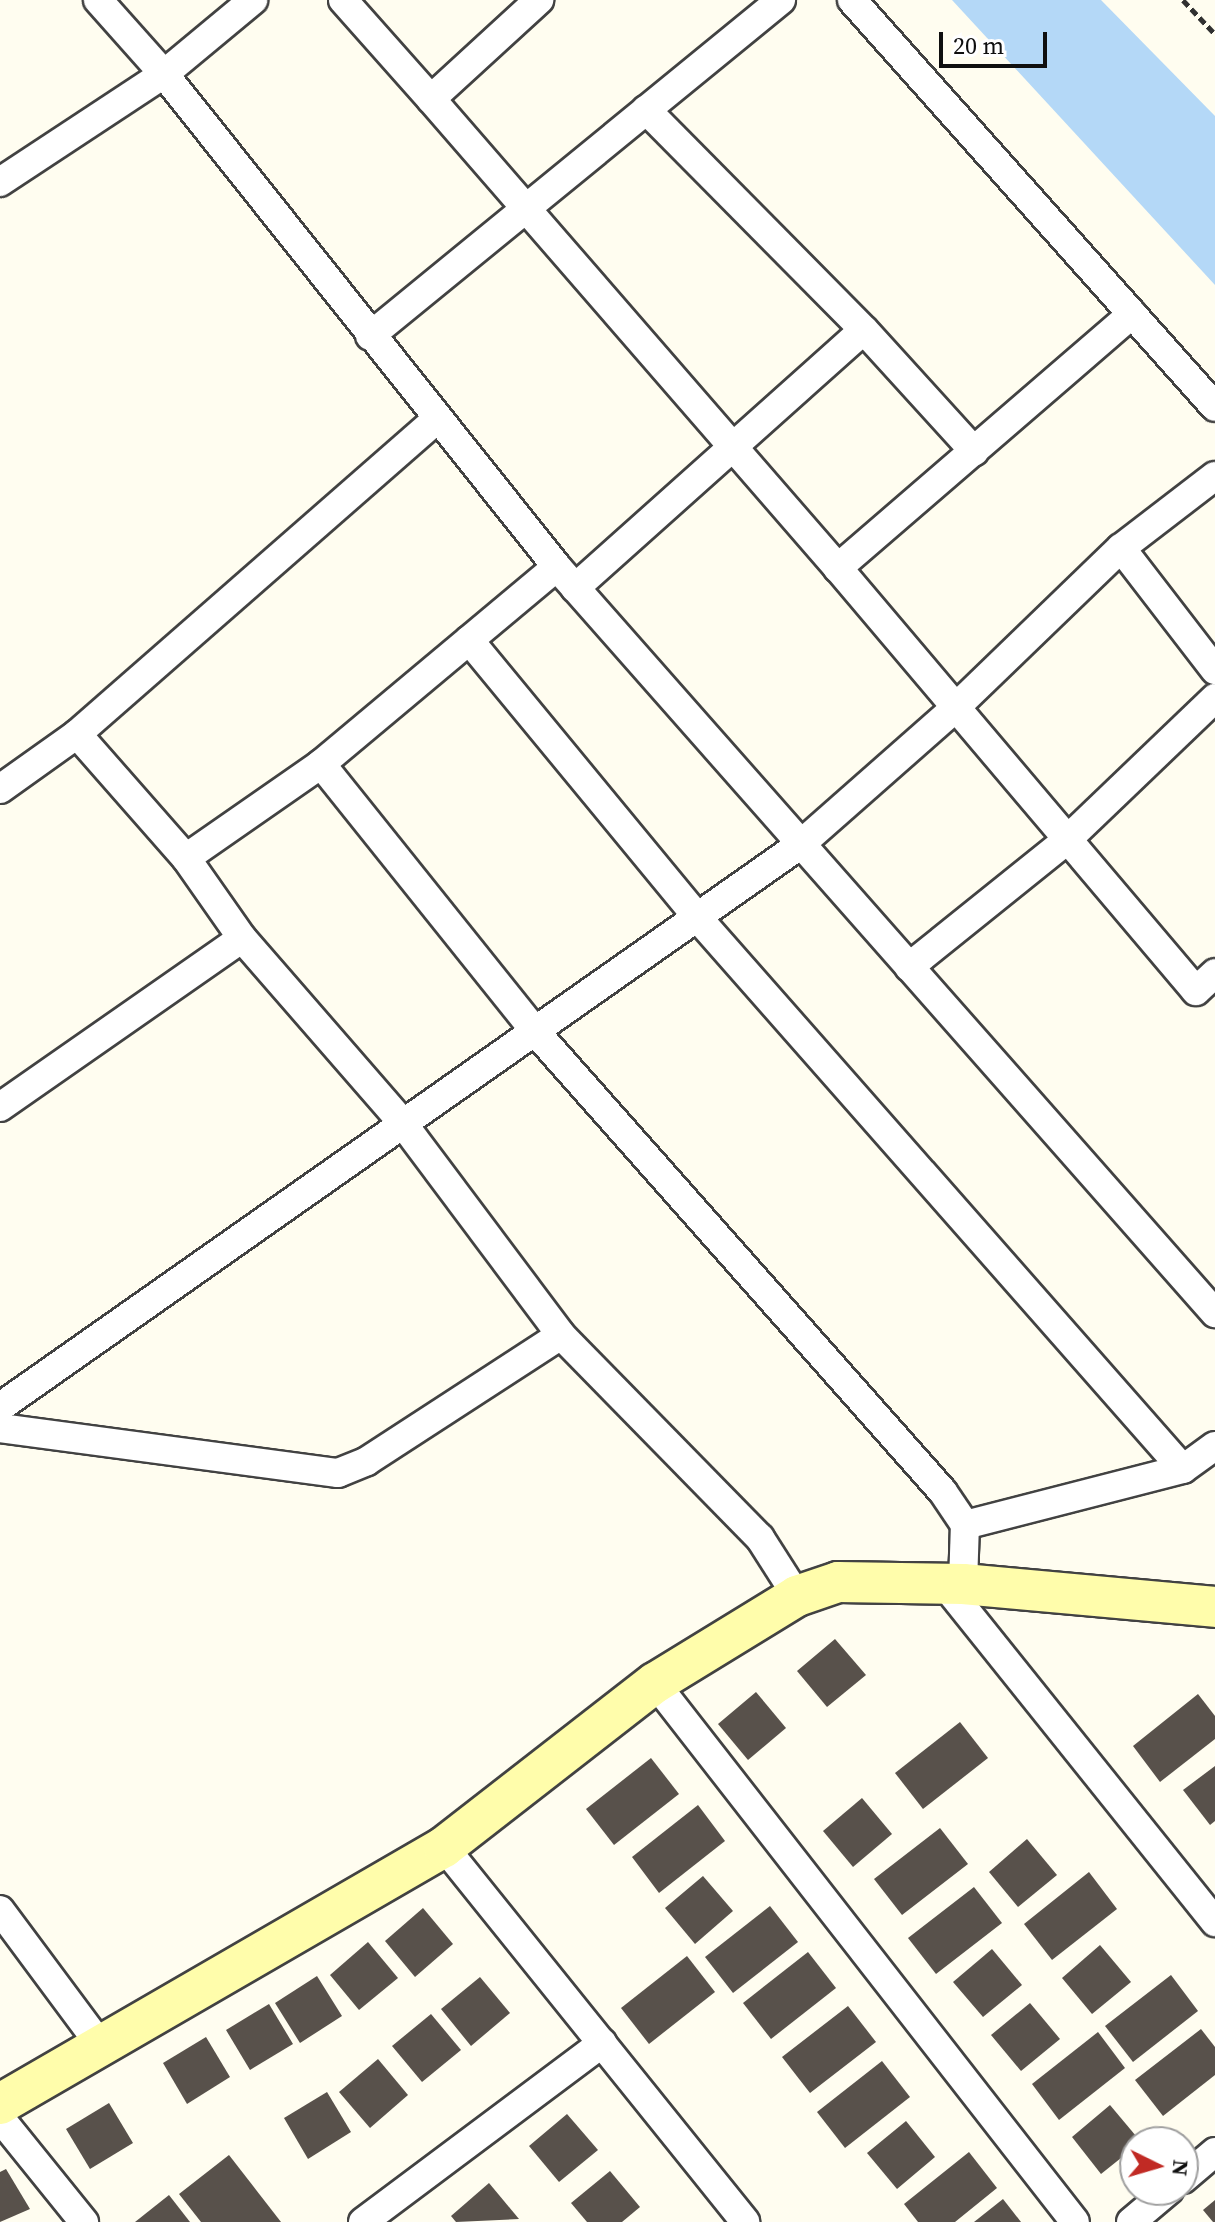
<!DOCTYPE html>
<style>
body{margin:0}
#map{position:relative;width:1215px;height:2222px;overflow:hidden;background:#fffdf0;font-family:"Source Serif 4",serif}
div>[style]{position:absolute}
.water>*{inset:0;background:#b4d8f7}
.building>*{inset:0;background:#58514b}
.path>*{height:5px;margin-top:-2.5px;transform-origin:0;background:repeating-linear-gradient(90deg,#313131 0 8px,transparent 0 12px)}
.roads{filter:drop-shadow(2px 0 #424242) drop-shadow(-2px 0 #424242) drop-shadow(0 2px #424242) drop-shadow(0 -2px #424242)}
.street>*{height:28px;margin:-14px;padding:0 14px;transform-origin:14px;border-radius:14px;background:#fff}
.secondary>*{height:40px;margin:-20px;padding:0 20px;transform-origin:20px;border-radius:20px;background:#fffdab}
span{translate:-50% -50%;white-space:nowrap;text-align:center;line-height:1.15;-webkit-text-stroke:8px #fff;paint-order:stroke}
.north{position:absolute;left:1119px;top:2126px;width:80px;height:80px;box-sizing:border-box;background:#fff;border:2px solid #9f9f9f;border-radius:50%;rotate:95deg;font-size:22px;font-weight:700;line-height:32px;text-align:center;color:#0f0f0f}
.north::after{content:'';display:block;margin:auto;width:28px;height:36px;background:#c12a24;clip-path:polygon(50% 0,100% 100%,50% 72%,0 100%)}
.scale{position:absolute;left:939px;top:32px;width:108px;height:36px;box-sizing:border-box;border:4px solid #0f0f0f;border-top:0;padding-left:10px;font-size:24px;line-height:28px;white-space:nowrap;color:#0f0f0f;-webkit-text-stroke:6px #fff;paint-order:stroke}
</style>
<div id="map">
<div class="water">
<div style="clip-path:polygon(952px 0,1101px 0,1215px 116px,1215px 285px)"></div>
</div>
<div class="building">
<div style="clip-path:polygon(835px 1639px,866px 1675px,827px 1707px,797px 1671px)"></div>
<div style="clip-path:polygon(756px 1692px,786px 1728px,748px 1760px,718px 1724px)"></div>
<div style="clip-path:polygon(1198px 1694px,1215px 1716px,1215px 1739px,1160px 1782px,1133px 1746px)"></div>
<div style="clip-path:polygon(960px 1722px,988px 1758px,923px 1809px,895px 1773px)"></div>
<div style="clip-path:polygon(651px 1758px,679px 1794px,614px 1845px,586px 1809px)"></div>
<div style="clip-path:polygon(1215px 1766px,1215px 1821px,1210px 1825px,1183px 1790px)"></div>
<div style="clip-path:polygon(862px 1798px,892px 1834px,853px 1867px,823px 1831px)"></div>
<div style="clip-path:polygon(698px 1805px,725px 1841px,659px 1893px,632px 1857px)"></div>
<div style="clip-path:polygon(940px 1828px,968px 1864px,902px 1915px,874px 1879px)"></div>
<div style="clip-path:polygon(1027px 1839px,1057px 1875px,1018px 1907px,989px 1872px)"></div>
<div style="clip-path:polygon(1089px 1872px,1117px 1909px,1052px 1960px,1024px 1924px)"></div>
<div style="clip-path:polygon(703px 1876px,733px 1911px,695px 1944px,665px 1908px)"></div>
<div style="clip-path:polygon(974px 1887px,1002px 1923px,936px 1974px,908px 1938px)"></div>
<div style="clip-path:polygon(770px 1906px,798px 1942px,733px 1993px,705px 1957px)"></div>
<div style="clip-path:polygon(423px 1908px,453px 1944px,415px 1977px,385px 1941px)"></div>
<div style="clip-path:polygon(368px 1942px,398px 1978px,359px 2010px,330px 1975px)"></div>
<div style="clip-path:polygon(1100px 1945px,1131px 1982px,1092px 2014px,1062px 1978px)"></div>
<div style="clip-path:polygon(992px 1949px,1022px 1985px,983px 2017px,953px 1982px)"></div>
<div style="clip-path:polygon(808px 1952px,836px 1988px,771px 2039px,743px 2003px)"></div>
<div style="clip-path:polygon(687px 1956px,715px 1992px,649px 2044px,621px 2008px)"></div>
<div style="clip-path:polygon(1171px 1975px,1198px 2011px,1133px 2062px,1105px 2026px)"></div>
<div style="clip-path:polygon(317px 1976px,342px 2016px,300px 2043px,275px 2003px)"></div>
<div style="clip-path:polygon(480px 1977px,510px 2013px,471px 2046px,441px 2009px)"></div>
<div style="clip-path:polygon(1030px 2003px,1060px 2039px,1021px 2071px,991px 2035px)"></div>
<div style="clip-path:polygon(269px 2004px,293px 2044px,250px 2070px,226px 2030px)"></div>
<div style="clip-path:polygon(848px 2006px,876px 2042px,810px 2093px,782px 2057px)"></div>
<div style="clip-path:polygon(431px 2014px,461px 2050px,422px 2082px,392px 2046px)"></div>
<div style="clip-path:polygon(1201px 2029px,1215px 2047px,1215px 2075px,1163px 2116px,1135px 2080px)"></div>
<div style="clip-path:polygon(1098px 2032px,1125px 2068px,1059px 2120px,1032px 2084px)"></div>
<div style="clip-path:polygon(206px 2037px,230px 2077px,187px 2104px,163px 2063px)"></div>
<div style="clip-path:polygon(378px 2059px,408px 2095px,370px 2128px,339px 2092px)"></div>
<div style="clip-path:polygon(882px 2061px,910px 2097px,845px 2148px,817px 2112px)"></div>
<div style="clip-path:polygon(327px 2092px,351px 2132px,308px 2159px,284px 2118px)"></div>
<div style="clip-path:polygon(109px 2103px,133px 2143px,90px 2169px,66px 2129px)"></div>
<div style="clip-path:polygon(1110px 2105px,1141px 2142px,1101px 2174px,1072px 2137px)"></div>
<div style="clip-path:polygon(567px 2114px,598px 2150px,559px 2182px,529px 2146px)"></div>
<div style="clip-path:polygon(906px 2121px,935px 2157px,897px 2189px,867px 2153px)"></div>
<div style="clip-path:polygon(969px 2152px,997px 2188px,955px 2222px,918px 2222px,904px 2204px)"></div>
<div style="clip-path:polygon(229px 2155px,281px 2222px,201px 2222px,179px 2194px)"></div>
<div style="clip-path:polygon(6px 2169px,30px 2209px,0 2222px,0 2172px)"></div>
<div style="clip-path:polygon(610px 2171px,640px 2207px,622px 2222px,587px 2222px,571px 2203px)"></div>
<div style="clip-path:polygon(489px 2183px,519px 2219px,456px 2222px,451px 2216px)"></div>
<div style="clip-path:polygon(169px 2195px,190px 2222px,135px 2222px)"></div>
<div style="clip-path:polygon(1003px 2199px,1021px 2222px,974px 2222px)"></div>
<div style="clip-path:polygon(1215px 2200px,1215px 2222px,1213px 2222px,1203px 2210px)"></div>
</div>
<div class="path">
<div style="left:1183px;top:0;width:47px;rotate:46.7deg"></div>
</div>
<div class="roads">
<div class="street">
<div style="left:98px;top:0;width:99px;rotate:48.3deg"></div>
<div style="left:164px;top:74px;width:630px;rotate:51.44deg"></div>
<div style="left:557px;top:567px;width:995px;rotate:48.59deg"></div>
<div style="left:343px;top:0;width:132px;rotate:48.4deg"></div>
<div style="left:431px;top:99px;width:147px;rotate:-42.5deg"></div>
<div style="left:852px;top:0;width:545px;rotate:48.27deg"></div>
<div style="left:431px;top:99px;width:621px;rotate:49.05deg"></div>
<div style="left:0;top:182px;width:196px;rotate:-33.4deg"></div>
<div style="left:164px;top:74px;width:116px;rotate:-39.7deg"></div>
<div style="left:1132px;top:314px;width:389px;rotate:139.2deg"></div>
<div style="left:838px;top:568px;width:554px;rotate:49.76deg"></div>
<div style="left:1196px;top:991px;width:26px;rotate:-43deg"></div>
<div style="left:864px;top:330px;width:164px;rotate:47.7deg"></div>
<div style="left:370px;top:336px;width:531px;rotate:-39.27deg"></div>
<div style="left:1121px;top:548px;width:154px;rotate:52.4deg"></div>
<div style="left:575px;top:588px;width:387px;rotate:-41.8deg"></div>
<div style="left:864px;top:330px;width:310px;rotate:-134.7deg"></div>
<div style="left:469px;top:640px;width:359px;rotate:50.5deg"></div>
<div style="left:697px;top:917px;width:735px;rotate:48.64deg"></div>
<div style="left:77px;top:734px;width:165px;rotate:48.7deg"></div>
<div style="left:321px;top:764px;width:339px;rotate:51.3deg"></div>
<div style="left:533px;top:1029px;width:618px;rotate:48.47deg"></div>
<div style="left:943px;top:1492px;width:40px;rotate:56deg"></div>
<div style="left:965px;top:1525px;width:225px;rotate:-14.4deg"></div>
<div style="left:1183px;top:1469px;width:39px;rotate:-36deg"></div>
<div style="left:0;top:789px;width:95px;rotate:-35.5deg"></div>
<div style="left:77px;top:734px;width:478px;rotate:-41.2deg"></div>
<div style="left:242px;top:938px;width:242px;rotate:49deg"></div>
<div style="left:401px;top:1121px;width:267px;rotate:53.2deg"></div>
<div style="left:561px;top:1335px;width:284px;rotate:45.6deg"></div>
<div style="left:760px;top:1538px;width:69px;rotate:57.5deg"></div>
<div style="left:909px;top:967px;width:204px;rotate:-38.8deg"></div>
<div style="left:1068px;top:839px;width:204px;rotate:-43.8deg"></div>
<div style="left:0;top:1107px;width:295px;rotate:-34.9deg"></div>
<div style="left:242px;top:938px;width:98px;rotate:-125deg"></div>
<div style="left:186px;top:858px;width:165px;rotate:-34.8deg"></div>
<div style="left:321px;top:764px;width:307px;rotate:-39.9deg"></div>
<div style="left:0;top:1407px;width:979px;rotate:-35.1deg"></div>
<div style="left:801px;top:844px;width:203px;rotate:-41.4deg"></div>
<div style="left:953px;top:710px;width:233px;rotate:-44deg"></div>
<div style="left:1121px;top:548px;width:118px;rotate:-37.5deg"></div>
<div style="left:0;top:1428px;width:341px;rotate:7.6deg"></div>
<div style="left:338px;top:1473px;width:31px;rotate:-22deg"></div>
<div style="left:367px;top:1461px;width:231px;rotate:-33deg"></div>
<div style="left:963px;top:1584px;width:59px;rotate:-88.1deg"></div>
<div style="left:945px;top:1585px;width:432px;rotate:51.3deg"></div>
<div style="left:655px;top:1683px;width:683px;rotate:52.07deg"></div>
<div style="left:444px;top:1847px;width:481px;rotate:51.2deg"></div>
<div style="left:0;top:1910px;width:169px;rotate:53.4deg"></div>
<div style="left:0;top:2118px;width:134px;rotate:51.1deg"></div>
<div style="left:1183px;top:2179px;width:42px;rotate:-40.2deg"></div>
<div style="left:363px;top:2222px;width:299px;rotate:-36.8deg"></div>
<div style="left:1131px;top:2222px;width:50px;rotate:-40.1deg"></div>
</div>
<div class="secondary">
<div style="left:0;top:2104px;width:513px;rotate:-30.06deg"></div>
<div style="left:444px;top:1847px;width:267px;rotate:-37.9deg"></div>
<div style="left:655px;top:1683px;width:167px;rotate:-31.5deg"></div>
<div style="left:797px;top:1596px;width:43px;rotate:-18.9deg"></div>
<div style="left:838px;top:1582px;width:125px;rotate:0.9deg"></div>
<div style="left:963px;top:1584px;width:253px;rotate:5.2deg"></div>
</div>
</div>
<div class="north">N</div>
<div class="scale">20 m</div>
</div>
